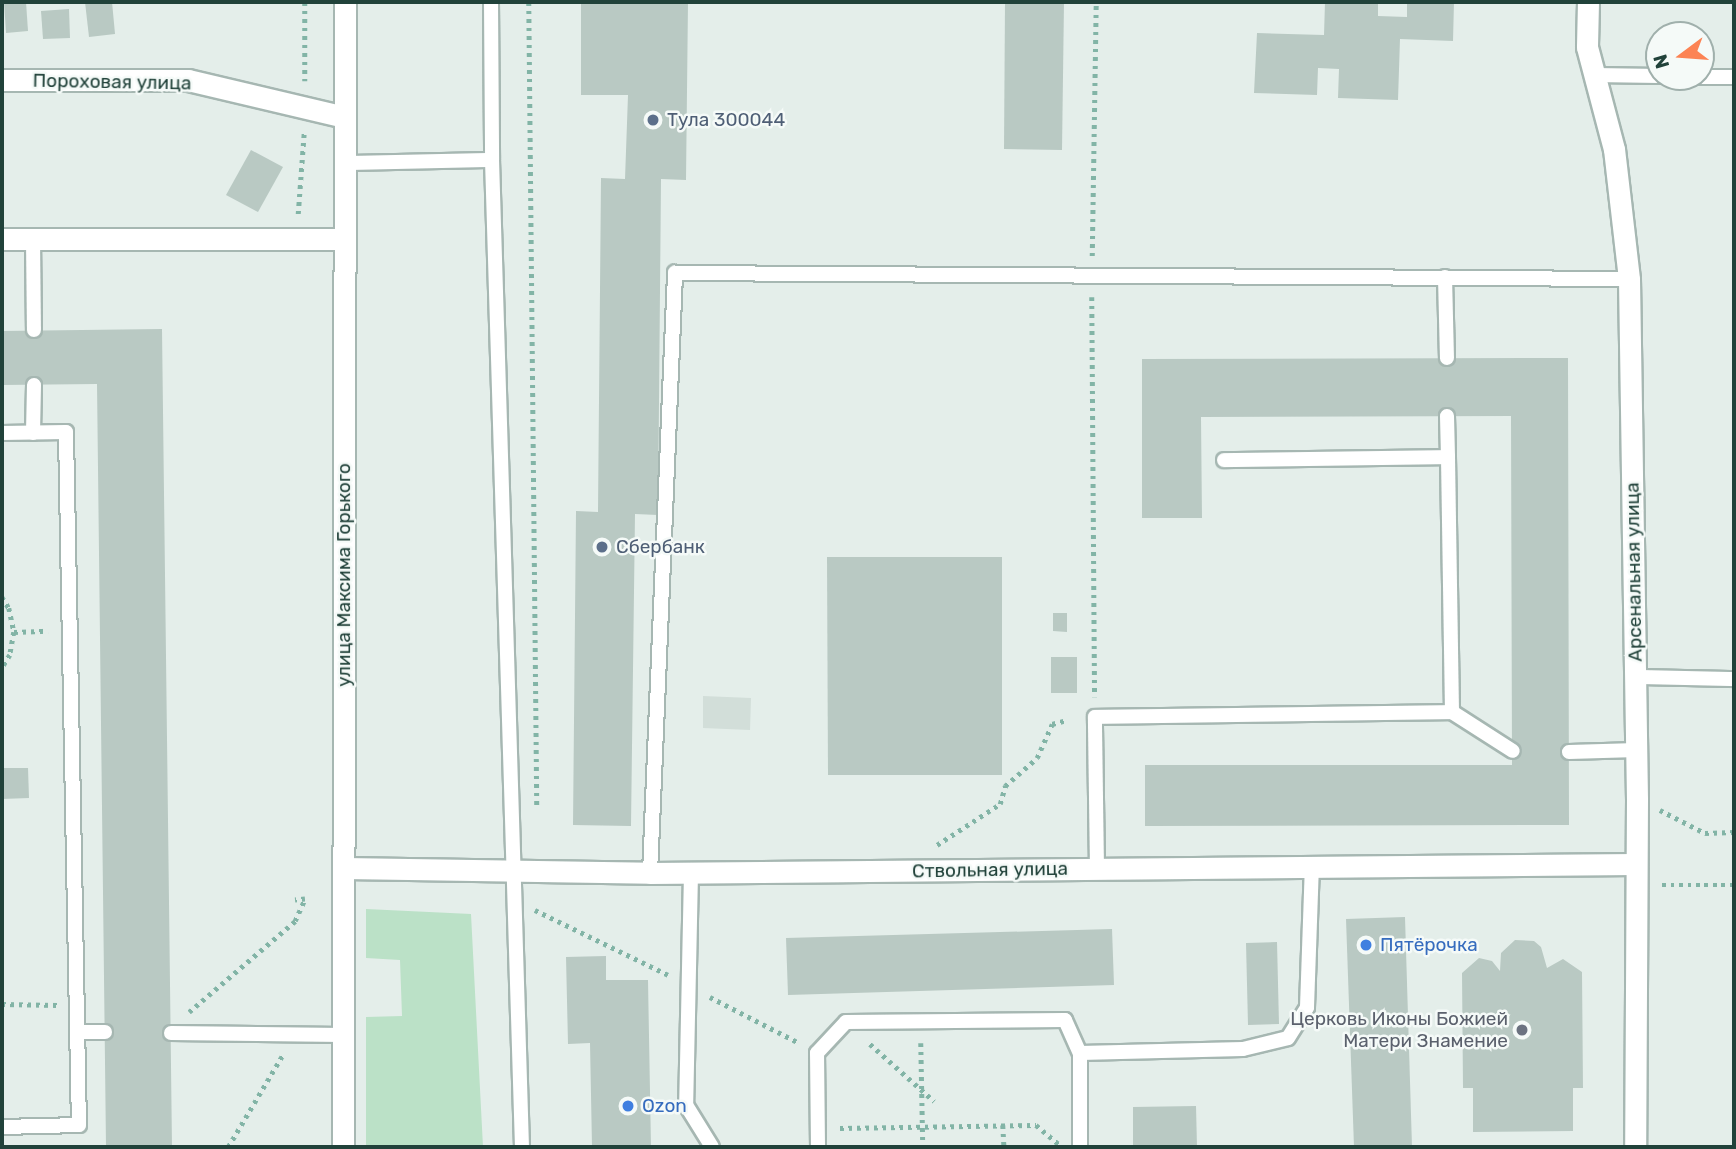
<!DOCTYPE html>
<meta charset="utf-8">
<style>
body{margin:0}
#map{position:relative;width:1736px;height:1149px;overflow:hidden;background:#e4eeea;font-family:Rubik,sans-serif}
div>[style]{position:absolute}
.built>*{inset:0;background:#d2ded9}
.green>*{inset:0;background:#bbe1c7}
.building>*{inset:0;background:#b9c9c3}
.path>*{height:4.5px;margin-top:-2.25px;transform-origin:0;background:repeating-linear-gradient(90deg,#82b4a6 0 3.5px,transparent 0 8.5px)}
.roads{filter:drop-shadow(2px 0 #a6b7b2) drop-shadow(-2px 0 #a6b7b2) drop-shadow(0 2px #a6b7b2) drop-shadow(0 -2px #a6b7b2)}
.service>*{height:14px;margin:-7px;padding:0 7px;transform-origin:7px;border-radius:7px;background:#fff}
.minor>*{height:21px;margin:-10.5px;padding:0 10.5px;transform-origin:10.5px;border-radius:10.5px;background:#fff}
.secondary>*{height:21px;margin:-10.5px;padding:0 10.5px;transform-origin:10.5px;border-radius:10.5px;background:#fff}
.dots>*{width:19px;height:19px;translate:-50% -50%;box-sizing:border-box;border:4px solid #f5faf8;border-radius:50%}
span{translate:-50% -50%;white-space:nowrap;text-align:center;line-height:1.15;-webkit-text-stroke:5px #f5faf8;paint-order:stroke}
.street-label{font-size:19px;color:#21423a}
.service-label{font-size:19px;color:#4e5e75}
.left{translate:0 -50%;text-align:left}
.shop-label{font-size:19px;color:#366cbe}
.worship-label{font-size:19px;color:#5b616d}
.right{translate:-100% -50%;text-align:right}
.frame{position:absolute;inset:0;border:4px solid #21423a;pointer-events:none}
.north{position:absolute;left:1645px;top:21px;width:70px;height:70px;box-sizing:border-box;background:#f5faf8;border:2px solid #a0b0ac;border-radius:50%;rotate:254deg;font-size:19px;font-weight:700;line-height:28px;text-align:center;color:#21423a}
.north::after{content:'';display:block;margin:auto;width:24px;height:32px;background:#fc8354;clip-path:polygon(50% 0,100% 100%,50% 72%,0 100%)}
</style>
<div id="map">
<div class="built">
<div style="clip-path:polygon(703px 696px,751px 698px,750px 730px,703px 728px)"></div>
</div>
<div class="green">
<div style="clip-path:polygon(366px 909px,471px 914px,483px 1147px,366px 1147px,366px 1017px,402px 1016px,400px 960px,366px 958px)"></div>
</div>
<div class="building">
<div style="clip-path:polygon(4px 2px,26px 2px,28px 31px,6px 33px)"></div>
<div style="clip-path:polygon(85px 2px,112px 2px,115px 34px,89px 37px)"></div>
<div style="clip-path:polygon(581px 2px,688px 2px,686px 180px,661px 179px,658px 515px,635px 514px,631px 826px,573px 825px,576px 511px,598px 512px,601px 178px,625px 179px,628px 95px,581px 95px)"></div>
<div style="clip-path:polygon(1005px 2px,1064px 2px,1062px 150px,1004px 149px)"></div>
<div style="clip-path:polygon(1325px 2px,1378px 2px,1378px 16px,1407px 17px,1407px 2px,1454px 2px,1453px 41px,1400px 39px,1398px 100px,1338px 98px,1339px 69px,1318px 68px,1317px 95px,1254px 93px,1257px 33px,1324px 35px)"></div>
<div style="clip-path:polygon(69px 9px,70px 38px,43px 39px,41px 11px)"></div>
<div style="clip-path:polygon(251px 150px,283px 167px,258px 212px,226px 195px)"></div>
<div style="clip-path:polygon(162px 329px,172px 1147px,106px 1147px,97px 384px,2px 385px,2px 331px)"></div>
<div style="clip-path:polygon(1568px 358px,1569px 825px,1145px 826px,1145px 765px,1512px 765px,1511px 416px,1201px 417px,1202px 518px,1142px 518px,1142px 359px)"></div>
<div style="clip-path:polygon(827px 557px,1002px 557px,1002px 775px,828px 775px)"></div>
<div style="clip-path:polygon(1053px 613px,1067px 613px,1067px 632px,1053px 631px)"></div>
<div style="clip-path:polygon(1051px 657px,1077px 657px,1077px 693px,1051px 693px)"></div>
<div style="clip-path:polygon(2px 768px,28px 768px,29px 798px,2px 799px)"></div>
<div style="clip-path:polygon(1405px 917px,1412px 1147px,1354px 1147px,1346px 919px)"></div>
<div style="clip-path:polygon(1112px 929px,1114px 985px,788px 995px,786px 938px)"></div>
<div style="clip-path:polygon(1515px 940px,1534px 941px,1541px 947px,1547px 968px,1563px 959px,1582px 972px,1583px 1088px,1573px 1088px,1573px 1131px,1473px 1132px,1473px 1088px,1463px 1088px,1462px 973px,1479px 958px,1492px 961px,1500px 971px,1501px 953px)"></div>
<div style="clip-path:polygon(1277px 942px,1279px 1024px,1248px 1025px,1246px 943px)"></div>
<div style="clip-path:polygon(606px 956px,606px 980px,648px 980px,651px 1147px,592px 1147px,590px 1043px,568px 1044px,566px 957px)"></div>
<div style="clip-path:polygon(1196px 1106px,1197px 1147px,1133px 1147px,1133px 1107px)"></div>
</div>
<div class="path">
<div style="left:305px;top:2px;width:79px;rotate:90deg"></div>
<div style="left:529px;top:2px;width:803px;rotate:89.43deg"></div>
<div style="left:298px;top:214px;width:82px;rotate:-85.8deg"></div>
<div style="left:1092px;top:256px;width:254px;rotate:-89.1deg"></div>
<div style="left:1092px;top:297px;width:400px;rotate:89.6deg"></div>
<div style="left:2px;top:597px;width:13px;rotate:58deg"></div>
<div style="left:9px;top:608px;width:25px;rotate:78deg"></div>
<div style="left:14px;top:632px;width:23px;rotate:100deg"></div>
<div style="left:10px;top:655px;width:15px;rotate:122deg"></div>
<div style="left:14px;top:632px;width:34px;rotate:-2deg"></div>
<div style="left:1660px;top:810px;width:51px;rotate:27.1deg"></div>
<div style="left:1705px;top:833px;width:29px;rotate:-2deg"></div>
<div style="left:937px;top:845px;width:75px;rotate:-33.1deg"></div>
<div style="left:1000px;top:804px;width:19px;rotate:-74deg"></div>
<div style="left:1005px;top:786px;width:43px;rotate:-41.2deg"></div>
<div style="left:1037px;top:758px;width:37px;rotate:-66deg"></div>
<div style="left:1052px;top:724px;width:16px;rotate:-15deg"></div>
<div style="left:1662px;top:885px;width:72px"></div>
<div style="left:535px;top:910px;width:148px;rotate:26deg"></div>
<div style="left:710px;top:997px;width:100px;rotate:27.3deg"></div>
<div style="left:2px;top:1004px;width:55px;rotate:1deg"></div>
<div style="left:189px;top:1012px;width:140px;rotate:-40.6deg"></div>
<div style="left:295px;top:921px;width:24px;rotate:-66deg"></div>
<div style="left:305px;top:899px;width:10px;rotate:174deg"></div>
<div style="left:921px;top:1043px;width:104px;rotate:88.9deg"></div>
<div style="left:870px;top:1044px;width:86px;rotate:41.7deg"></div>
<div style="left:1003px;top:1125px;width:22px;rotate:87deg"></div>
<div style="left:840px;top:1128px;width:196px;rotate:-0.9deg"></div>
<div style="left:1036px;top:1125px;width:30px;rotate:40deg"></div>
<div style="left:228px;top:1147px;width:106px;rotate:-59.3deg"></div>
</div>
<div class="roads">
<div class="service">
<div style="left:491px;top:2px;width:158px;rotate:89.6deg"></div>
<div style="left:492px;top:160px;width:987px;rotate:88.26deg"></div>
<div style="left:1595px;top:75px;width:64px;rotate:0.9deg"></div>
<div style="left:1701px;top:77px;width:33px"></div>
<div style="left:345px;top:163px;width:147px;rotate:-1.2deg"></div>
<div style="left:33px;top:239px;width:91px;rotate:89.4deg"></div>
<div style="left:1445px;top:277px;width:81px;rotate:88.6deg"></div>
<div style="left:1447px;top:416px;width:41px;rotate:88.6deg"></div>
<div style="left:2px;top:433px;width:64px;rotate:-0.9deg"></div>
<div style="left:66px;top:432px;width:693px;rotate:88.93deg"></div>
<div style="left:79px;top:1125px;width:77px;rotate:178.5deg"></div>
<div style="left:33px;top:433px;width:48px;rotate:-88.8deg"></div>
<div style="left:1636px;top:677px;width:98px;rotate:1.2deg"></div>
<div style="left:1452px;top:712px;width:72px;rotate:32.6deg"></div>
<div style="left:1569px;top:752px;width:68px;rotate:-1.7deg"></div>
<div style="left:1097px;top:869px;width:152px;rotate:-90.8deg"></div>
<div style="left:1095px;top:717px;width:357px;rotate:-0.8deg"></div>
<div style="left:1452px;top:712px;width:255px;rotate:-90.9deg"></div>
<div style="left:1448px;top:457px;width:224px;rotate:179.2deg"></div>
<div style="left:650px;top:873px;width:601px;rotate:-87.61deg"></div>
<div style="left:675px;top:273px;width:954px;rotate:0.36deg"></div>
<div style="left:691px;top:873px;width:232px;rotate:91.2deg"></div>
<div style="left:686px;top:1105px;width:49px;rotate:58.2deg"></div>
<div style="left:77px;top:1032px;width:28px"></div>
<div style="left:171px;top:1033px;width:172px;rotate:0.7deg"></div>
<div style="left:818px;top:1147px;width:94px;rotate:-90.6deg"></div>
<div style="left:817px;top:1053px;width:42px;rotate:-46.9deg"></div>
<div style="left:846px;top:1022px;width:219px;rotate:-0.5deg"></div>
<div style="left:1065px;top:1020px;width:36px;rotate:66deg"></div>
<div style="left:1080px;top:1053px;width:163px;rotate:-1.4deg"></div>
<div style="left:1243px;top:1049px;width:46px;rotate:-13.7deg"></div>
<div style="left:1288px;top:1038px;width:36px;rotate:-58deg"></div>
<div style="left:1307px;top:1007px;width:140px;rotate:-88deg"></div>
<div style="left:1080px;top:1147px;width:94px;rotate:-90deg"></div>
</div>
<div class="minor">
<div style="left:1588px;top:2px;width:45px;rotate:91.3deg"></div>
<div style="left:1587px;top:47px;width:106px;rotate:75.2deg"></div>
<div style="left:1614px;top:149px;width:131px;rotate:83.4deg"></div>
<div style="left:1629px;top:279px;width:520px;rotate:89.12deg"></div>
<div style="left:1637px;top:799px;width:348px;rotate:90.3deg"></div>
<div style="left:2px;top:80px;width:186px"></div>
<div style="left:188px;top:80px;width:161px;rotate:13.3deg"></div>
<div style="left:2px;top:239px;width:343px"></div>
<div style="left:344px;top:868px;width:306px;rotate:0.9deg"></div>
<div style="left:650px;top:873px;width:986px;rotate:-0.52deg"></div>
</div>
<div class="secondary">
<div style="left:343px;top:1147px;width:1145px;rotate:-89.9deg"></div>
</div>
</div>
<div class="dots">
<div style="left:653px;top:120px;background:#5c6f8a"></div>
<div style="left:602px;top:547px;background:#5c6f8a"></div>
<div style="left:1366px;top:945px;background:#3f7fe0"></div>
<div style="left:1522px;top:1030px;background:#6b7280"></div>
<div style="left:628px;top:1106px;background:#3f7fe0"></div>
</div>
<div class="street-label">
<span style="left:112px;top:82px;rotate:1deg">Пороховая улица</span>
<span style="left:1634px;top:572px;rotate:-91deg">Арсенальная улица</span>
<span style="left:344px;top:575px;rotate:-90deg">улица Максима Горького</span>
<span style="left:990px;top:870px;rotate:-1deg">Ствольная улица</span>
</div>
<div class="service-label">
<span class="left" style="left:667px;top:120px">Тула 300044</span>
<span class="left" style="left:616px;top:547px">Сбербанк</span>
</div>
<div class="shop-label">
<span class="left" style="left:1380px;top:945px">Пятёрочка</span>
<span class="left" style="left:642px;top:1106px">Ozon</span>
</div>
<div class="worship-label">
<span class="right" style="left:1508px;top:1030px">Церковь Иконы Божией<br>Матери Знамение</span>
</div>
<div class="frame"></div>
<div class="north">N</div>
</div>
